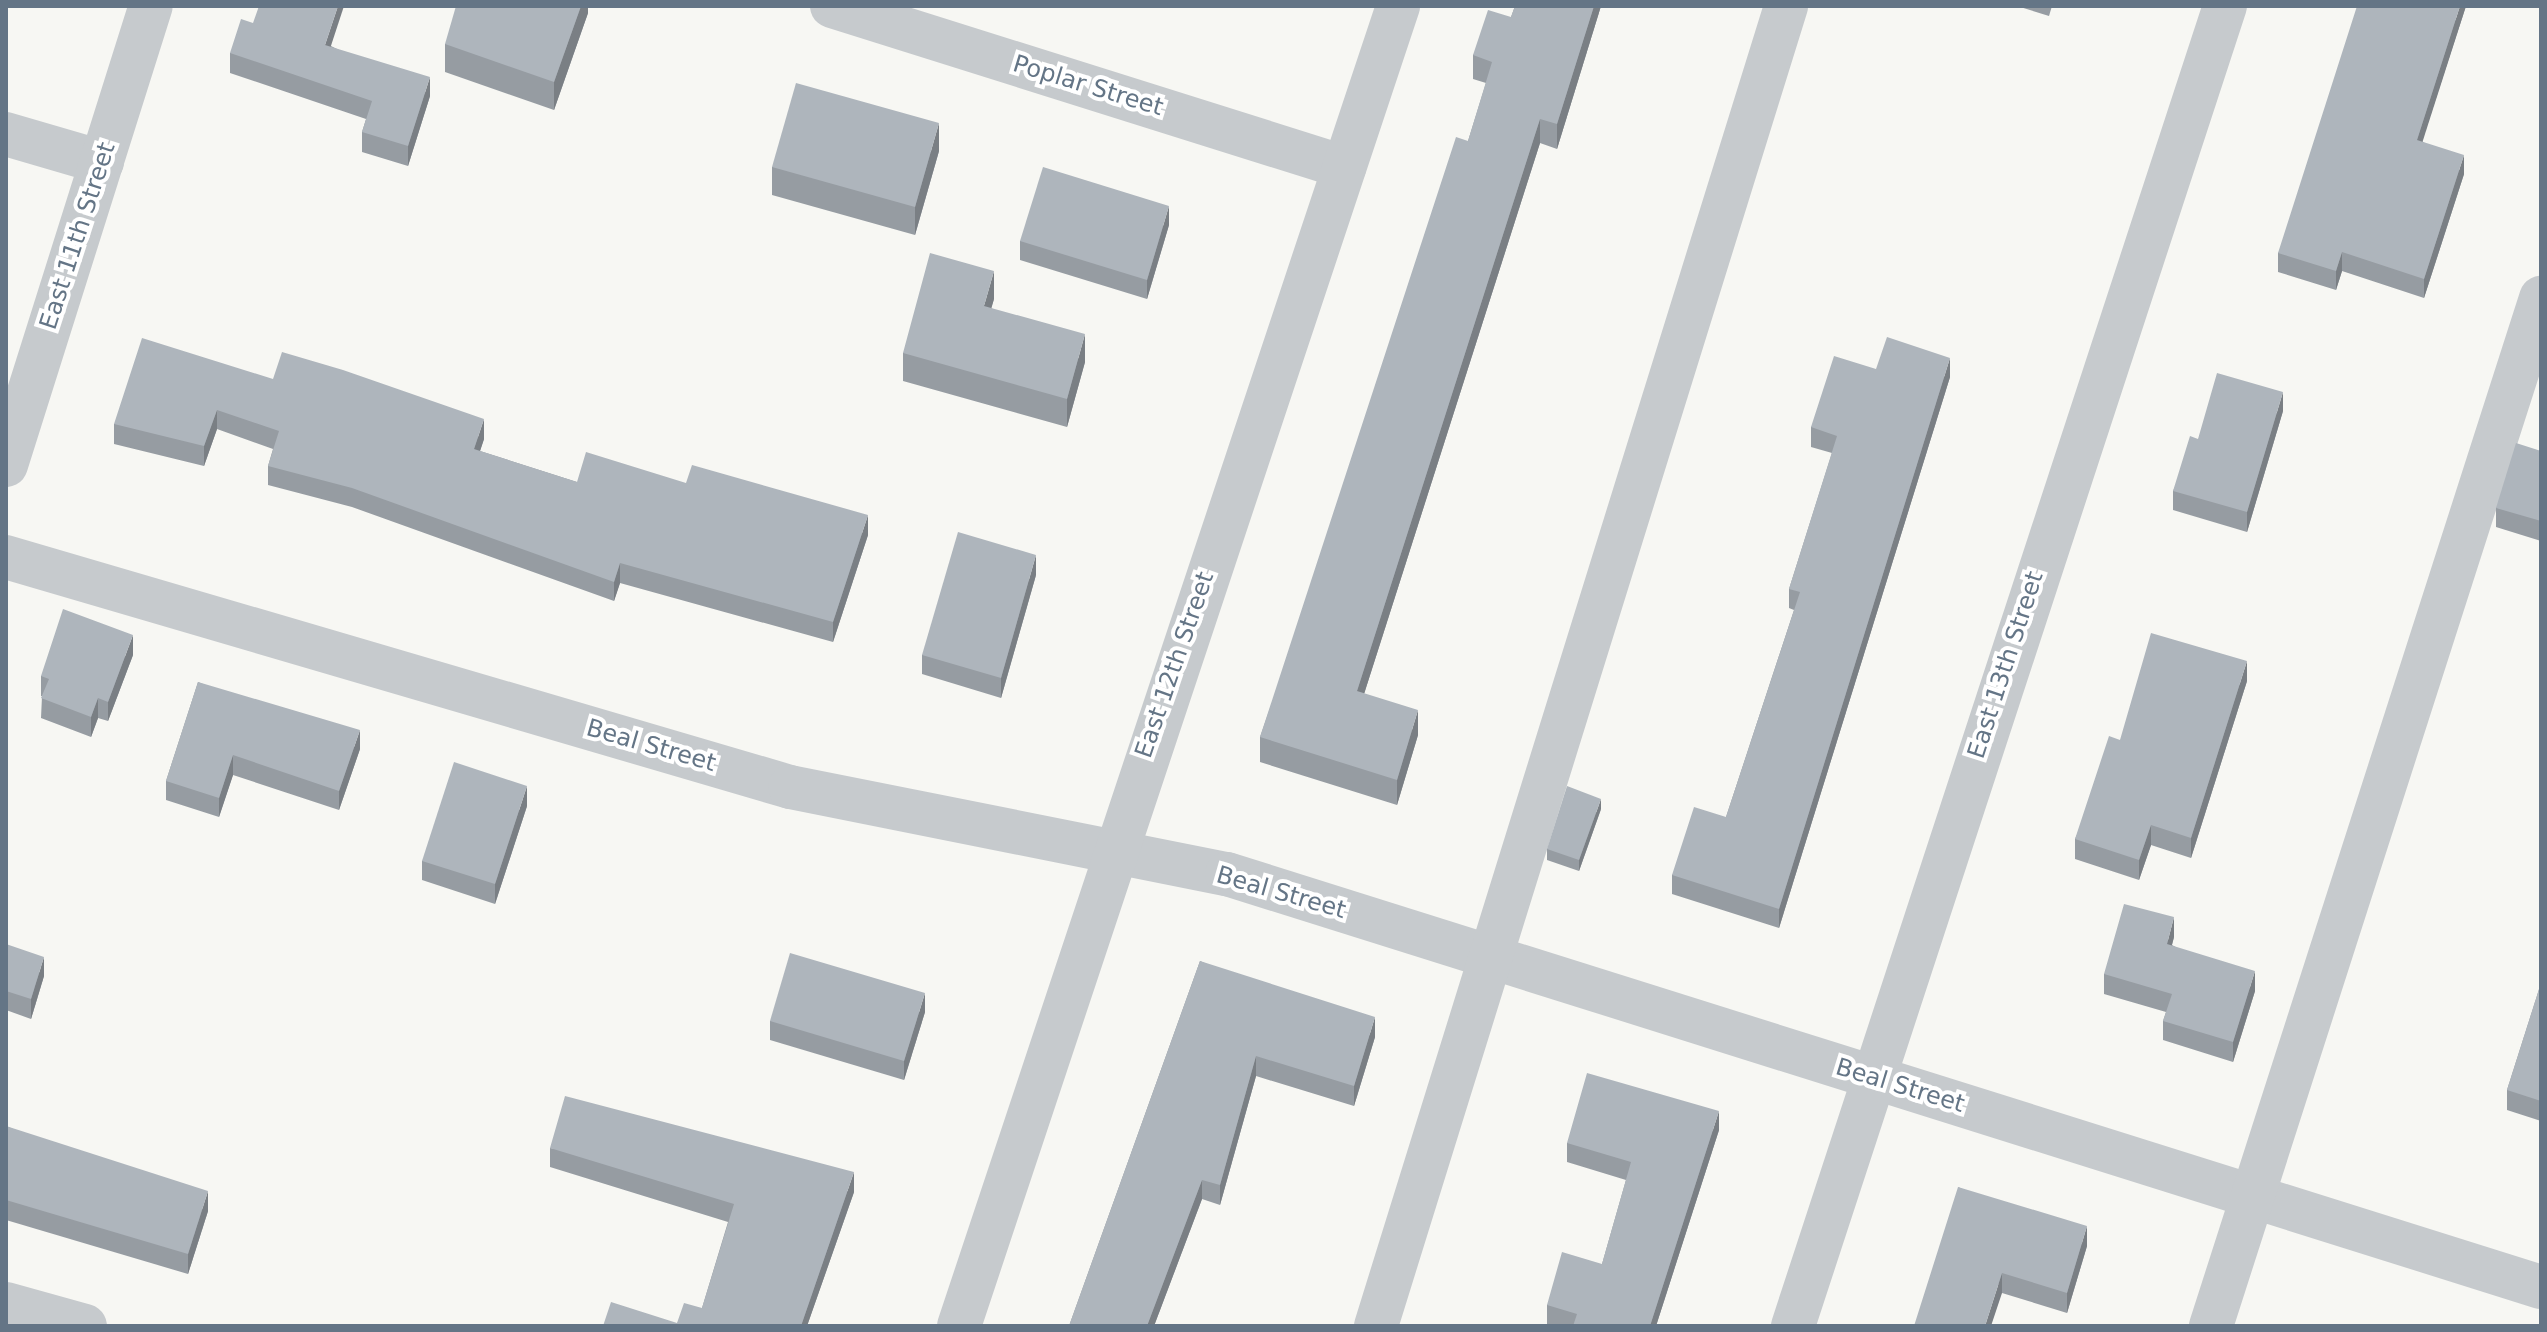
<!DOCTYPE html>
<style>
body{margin:0}
#map{position:relative;width:2547px;height:1332px;overflow:hidden;background:#f7f7f3;font-family:"DejaVu Sans",sans-serif}
div>[style]{position:absolute}
.minor>*{height:44px;margin:-22px;padding:0 22px;transform-origin:22px;border-radius:22px;background:#c6cacd}
.wall>*{inset:0;background:#969ca2}
.shaded-wall>*{inset:0;background:#7a7f84}
.building>*{inset:0;background:#aeb5bc}
span{translate:-50% -50%;white-space:nowrap;text-align:center;line-height:1.15;-webkit-text-stroke:8px #fff;paint-order:stroke}
.street-label{font-size:24px;color:#647586}
.frame{position:absolute;inset:0;border:8px solid #647586;pointer-events:none}
</style>
<div id="map">
<div class="minor">
<div style="left:832px;top:6px;width:537px;rotate:17.46deg"></div>
<div style="left:6px;top:134px;width:100px;rotate:16.3deg"></div>
<div style="left:6px;top:465px;width:481px;rotate:-72.5deg"></div>
<div style="left:6px;top:557px;width:817px;rotate:16.35deg"></div>
<div style="left:790px;top:787px;width:446px;rotate:11.3deg"></div>
<div style="left:1227px;top:874px;width:1377px;rotate:17.45deg"></div>
<div style="left:6px;top:1304px;width:82px;rotate:15.6deg"></div>
<div style="left:959px;top:1326px;width:1391px;rotate:-71.6deg"></div>
<div style="left:1376px;top:1326px;width:1382px;rotate:-72.74deg"></div>
<div style="left:1793px;top:1326px;width:1389px;rotate:-71.88deg"></div>
<div style="left:2211px;top:1326px;width:1080px;rotate:-72.2deg"></div>
</div>
<div class="wall">
<div style="clip-path:polygon(588px 6px,588px 13px,554px 110px,445px 72px,445px 44px)"></div>
<div style="clip-path:polygon(1515px 6px,1601px 6px,1557px 149px,1540px 143px,1364px 694px,1418px 735px,1397px 805px,1260px 762px,1260px 737px,1468px 141px,1486px 83px,1473px 79px,1473px 55px,1511px 17px)"></div>
<div style="clip-path:polygon(2017px 6px,2052px 6px,2049px 16px)"></div>
<div style="clip-path:polygon(2466px 6px,2422px 141px,2464px 174px,2424px 298px,2342px 271px,2336px 290px,2278px 272px,2278px 253px)"></div>
<div style="clip-path:polygon(331px 46px,430px 96px,408px 166px,362px 152px,362px 132px,366px 119px,230px 73px,230px 53px)"></div>
<div style="clip-path:polygon(939px 151px,915px 235px,772px 195px,772px 167px)"></div>
<div style="clip-path:polygon(1169px 225px,1147px 299px,1020px 260px,1020px 241px)"></div>
<div style="clip-path:polygon(994px 299px,991px 308px,1085px 362px,1067px 427px,903px 381px,903px 353px)"></div>
<div style="clip-path:polygon(1876px 369px,1950px 377px,1779px 928px,1672px 894px,1672px 875px,1726px 817px,1794px 610px,1789px 608px,1789px 589px,1832px 453px,1811px 447px,1811px 427px)"></div>
<div style="clip-path:polygon(273px 379px,484px 439px,480px 451px,577px 482px,686px 483px,868px 535px,833px 642px,620px 583px,614px 601px,352px 507px,268px 485px,268px 466px,273px 449px,217px 429px,204px 466px,114px 444px,114px 424px)"></div>
<div style="clip-path:polygon(2283px 411px,2247px 532px,2173px 510px,2173px 491px,2198px 439px)"></div>
<div style="clip-path:polygon(2541px 451px,2541px 541px,2496px 527px,2496px 508px)"></div>
<div style="clip-path:polygon(1036px 575px,1001px 698px,922px 674px,922px 655px)"></div>
<div style="clip-path:polygon(133px 655px,108px 721px,98px 718px,91px 737px,41px 718px,42px 696px,41px 696px,41px 676px)"></div>
<div style="clip-path:polygon(2247px 681px,2191px 858px,2151px 845px,2139px 880px,2075px 859px,2075px 839px,2120px 740px)"></div>
<div style="clip-path:polygon(198px 682px,360px 749px,339px 810px,233px 775px,219px 817px,166px 800px,166px 781px)"></div>
<div style="clip-path:polygon(527px 806px,495px 904px,422px 880px,422px 861px)"></div>
<div style="clip-path:polygon(1601px 809px,1579px 871px,1547px 860px,1547px 849px)"></div>
<div style="clip-path:polygon(2174px 937px,2172px 945px,2255px 991px,2233px 1062px,2163px 1040px,2163px 1021px,2166px 1012px,2104px 994px,2104px 974px)"></div>
<div style="clip-path:polygon(6px 944px,44px 976px,31px 1019px,6px 1010px)"></div>
<div style="clip-path:polygon(1200px 961px,1375px 1037px,1354px 1106px,1256px 1076px,1220px 1205px,1202px 1199px,1154px 1326px,1069px 1326px)"></div>
<div style="clip-path:polygon(2541px 983px,2541px 1121px,2507px 1110px,2507px 1090px)"></div>
<div style="clip-path:polygon(925px 1012px,904px 1080px,770px 1040px,770px 1021px)"></div>
<div style="clip-path:polygon(6px 1126px,208px 1211px,188px 1274px,6px 1220px)"></div>
<div style="clip-path:polygon(1719px 1130px,1656px 1326px,1547px 1325px,1547px 1305px,1602px 1264px,1626px 1180px,1567px 1162px,1567px 1143px)"></div>
<div style="clip-path:polygon(550px 1148px,854px 1192px,807px 1326px,603px 1326px,677px 1323px,702px 1308px,728px 1222px,550px 1167px)"></div>
<div style="clip-path:polygon(1958px 1187px,2087px 1246px,2067px 1313px,2002px 1293px)"></div>
</div>
<div class="shaded-wall">
<div style="clip-path:polygon(338px 6px,344px 6px,325px 64px,325px 45px)"></div>
<div style="clip-path:polygon(581px 6px,588px 6px,588px 13px,554px 110px,554px 82px)"></div>
<div style="clip-path:polygon(1594px 6px,1601px 6px,1557px 149px,1557px 124px)"></div>
<div style="clip-path:polygon(2460px 6px,2466px 6px,2417px 159px,2417px 140px)"></div>
<div style="clip-path:polygon(430px 77px,430px 96px,408px 166px,408px 146px)"></div>
<div style="clip-path:polygon(1540px 119px,1540px 143px,1357px 716px,1357px 691px)"></div>
<div style="clip-path:polygon(939px 123px,939px 151px,915px 235px,915px 207px)"></div>
<div style="clip-path:polygon(2464px 155px,2464px 174px,2424px 298px,2424px 279px)"></div>
<div style="clip-path:polygon(1169px 206px,1169px 225px,1147px 299px,1147px 280px)"></div>
<div style="clip-path:polygon(2342px 252px,2342px 271px,2336px 290px,2336px 271px)"></div>
<div style="clip-path:polygon(994px 271px,994px 299px,984px 334px,984px 306px)"></div>
<div style="clip-path:polygon(1085px 334px,1085px 362px,1067px 427px,1067px 399px)"></div>
<div style="clip-path:polygon(1950px 358px,1950px 377px,1779px 928px,1779px 909px)"></div>
<div style="clip-path:polygon(2283px 392px,2283px 411px,2247px 532px,2247px 512px)"></div>
<div style="clip-path:polygon(217px 410px,217px 429px,204px 466px,204px 446px)"></div>
<div style="clip-path:polygon(484px 419px,484px 439px,474px 469px,474px 449px)"></div>
<div style="clip-path:polygon(868px 515px,868px 535px,833px 642px,833px 622px)"></div>
<div style="clip-path:polygon(1036px 555px,1036px 575px,1001px 698px,1001px 678px)"></div>
<div style="clip-path:polygon(620px 563px,620px 583px,614px 601px,614px 582px)"></div>
<div style="clip-path:polygon(133px 635px,133px 655px,108px 721px,108px 702px)"></div>
<div style="clip-path:polygon(2247px 661px,2247px 681px,2191px 858px,2191px 838px)"></div>
<div style="clip-path:polygon(98px 698px,98px 718px,91px 737px,91px 717px)"></div>
<div style="clip-path:polygon(1418px 710px,1418px 735px,1397px 805px,1397px 780px)"></div>
<div style="clip-path:polygon(360px 730px,360px 749px,339px 810px,339px 791px)"></div>
<div style="clip-path:polygon(233px 755px,233px 775px,219px 817px,219px 798px)"></div>
<div style="clip-path:polygon(527px 786px,527px 806px,495px 904px,495px 884px)"></div>
<div style="clip-path:polygon(1601px 799px,1601px 809px,1579px 871px,1579px 860px)"></div>
<div style="clip-path:polygon(2151px 825px,2151px 845px,2139px 880px,2139px 860px)"></div>
<div style="clip-path:polygon(2174px 917px,2174px 937px,2167px 963px,2167px 944px)"></div>
<div style="clip-path:polygon(44px 957px,44px 976px,31px 1019px,31px 999px)"></div>
<div style="clip-path:polygon(2255px 971px,2255px 991px,2233px 1062px,2233px 1042px)"></div>
<div style="clip-path:polygon(925px 993px,925px 1012px,904px 1080px,904px 1061px)"></div>
<div style="clip-path:polygon(1375px 1017px,1375px 1037px,1354px 1106px,1354px 1086px)"></div>
<div style="clip-path:polygon(1256px 1056px,1256px 1076px,1220px 1205px,1220px 1185px)"></div>
<div style="clip-path:polygon(1719px 1111px,1719px 1130px,1656px 1326px,1650px 1326px)"></div>
<div style="clip-path:polygon(854px 1172px,854px 1192px,807px 1326px,801px 1326px)"></div>
<div style="clip-path:polygon(1202px 1180px,1202px 1199px,1154px 1326px,1147px 1326px)"></div>
<div style="clip-path:polygon(208px 1191px,208px 1211px,188px 1274px,188px 1254px)"></div>
<div style="clip-path:polygon(2087px 1226px,2087px 1246px,2067px 1313px,2067px 1293px)"></div>
<div style="clip-path:polygon(2002px 1273px,2002px 1293px,1991px 1326px,1985px 1326px)"></div>
</div>
<div class="building">
<div style="clip-path:polygon(259px 6px,338px 6px,325px 45px,430px 77px,408px 146px,362px 132px,372px 101px,230px 53px,241px 19px,253px 23px)"></div>
<div style="clip-path:polygon(456px 6px,581px 6px,554px 82px,445px 44px)"></div>
<div style="clip-path:polygon(1515px 6px,1594px 6px,1557px 124px,1540px 119px,1357px 691px,1418px 710px,1397px 780px,1260px 737px,1456px 137px,1468px 141px,1492px 62px,1473px 55px,1488px 10px,1511px 17px)"></div>
<div style="clip-path:polygon(2357px 6px,2460px 6px,2417px 140px,2464px 155px,2424px 279px,2342px 252px,2336px 271px,2278px 253px)"></div>
<div style="clip-path:polygon(796px 83px,939px 123px,915px 207px,772px 167px)"></div>
<div style="clip-path:polygon(1043px 167px,1169px 206px,1147px 280px,1020px 241px)"></div>
<div style="clip-path:polygon(930px 253px,994px 271px,984px 306px,1085px 334px,1067px 399px,903px 353px)"></div>
<div style="clip-path:polygon(1887px 337px,1950px 358px,1779px 909px,1672px 875px,1694px 807px,1726px 817px,1800px 592px,1789px 589px,1837px 436px,1811px 427px,1834px 356px,1876px 369px)"></div>
<div style="clip-path:polygon(142px 338px,273px 379px,282px 352px,343px 370px,484px 419px,474px 449px,577px 482px,586px 452px,686px 483px,692px 465px,868px 515px,833px 622px,620px 563px,614px 582px,352px 488px,268px 466px,279px 431px,217px 410px,204px 446px,114px 424px)"></div>
<div style="clip-path:polygon(2217px 373px,2283px 392px,2247px 512px,2173px 491px,2190px 436px,2198px 439px)"></div>
<div style="clip-path:polygon(2516px 443px,2541px 451px,2541px 521px,2496px 508px)"></div>
<div style="clip-path:polygon(958px 532px,1036px 555px,1001px 678px,922px 655px)"></div>
<div style="clip-path:polygon(63px 609px,133px 635px,108px 702px,98px 698px,91px 717px,41px 698px,49px 679px,41px 676px)"></div>
<div style="clip-path:polygon(2151px 633px,2247px 661px,2191px 838px,2151px 825px,2139px 860px,2075px 839px,2109px 736px,2120px 740px)"></div>
<div style="clip-path:polygon(198px 682px,360px 730px,339px 791px,233px 755px,219px 798px,166px 781px)"></div>
<div style="clip-path:polygon(454px 762px,527px 786px,495px 884px,422px 861px)"></div>
<div style="clip-path:polygon(1567px 786px,1601px 799px,1579px 860px,1547px 849px)"></div>
<div style="clip-path:polygon(2124px 904px,2174px 917px,2167px 944px,2255px 971px,2233px 1042px,2163px 1021px,2172px 994px,2104px 974px)"></div>
<div style="clip-path:polygon(6px 944px,44px 957px,31px 999px,6px 991px)"></div>
<div style="clip-path:polygon(790px 953px,925px 993px,904px 1061px,770px 1021px)"></div>
<div style="clip-path:polygon(1200px 961px,1375px 1017px,1354px 1086px,1256px 1056px,1220px 1185px,1202px 1180px,1147px 1326px,1069px 1326px)"></div>
<div style="clip-path:polygon(2541px 983px,2541px 1101px,2507px 1090px)"></div>
<div style="clip-path:polygon(1587px 1073px,1719px 1111px,1650px 1326px,1573px 1326px,1577px 1314px,1547px 1305px,1562px 1252px,1602px 1264px,1631px 1162px,1567px 1143px)"></div>
<div style="clip-path:polygon(565px 1096px,854px 1172px,801px 1326px,603px 1326px,611px 1302px,677px 1323px,684px 1303px,702px 1308px,734px 1204px,550px 1148px)"></div>
<div style="clip-path:polygon(6px 1126px,208px 1191px,188px 1254px,6px 1200px)"></div>
<div style="clip-path:polygon(1958px 1187px,2087px 1226px,2067px 1293px,2002px 1273px,1985px 1326px,1914px 1326px)"></div>
</div>
<div class="street-label">
<span style="left:1088px;top:86px;rotate:17deg">Poplar Street</span>
<span style="left:78px;top:236px;rotate:-72deg">East 11th Street</span>
<span style="left:1175px;top:665px;rotate:-71deg">East 12th Street</span>
<span style="left:2006px;top:665px;rotate:-72deg">East 13th Street</span>
<span style="left:651px;top:746px;rotate:16deg">Beal Street</span>
<span style="left:1281px;top:893px;rotate:16deg">Beal Street</span>
<span style="left:1900px;top:1086px;rotate:17deg">Beal Street</span>
</div>
<div class="frame"></div>
</div>
